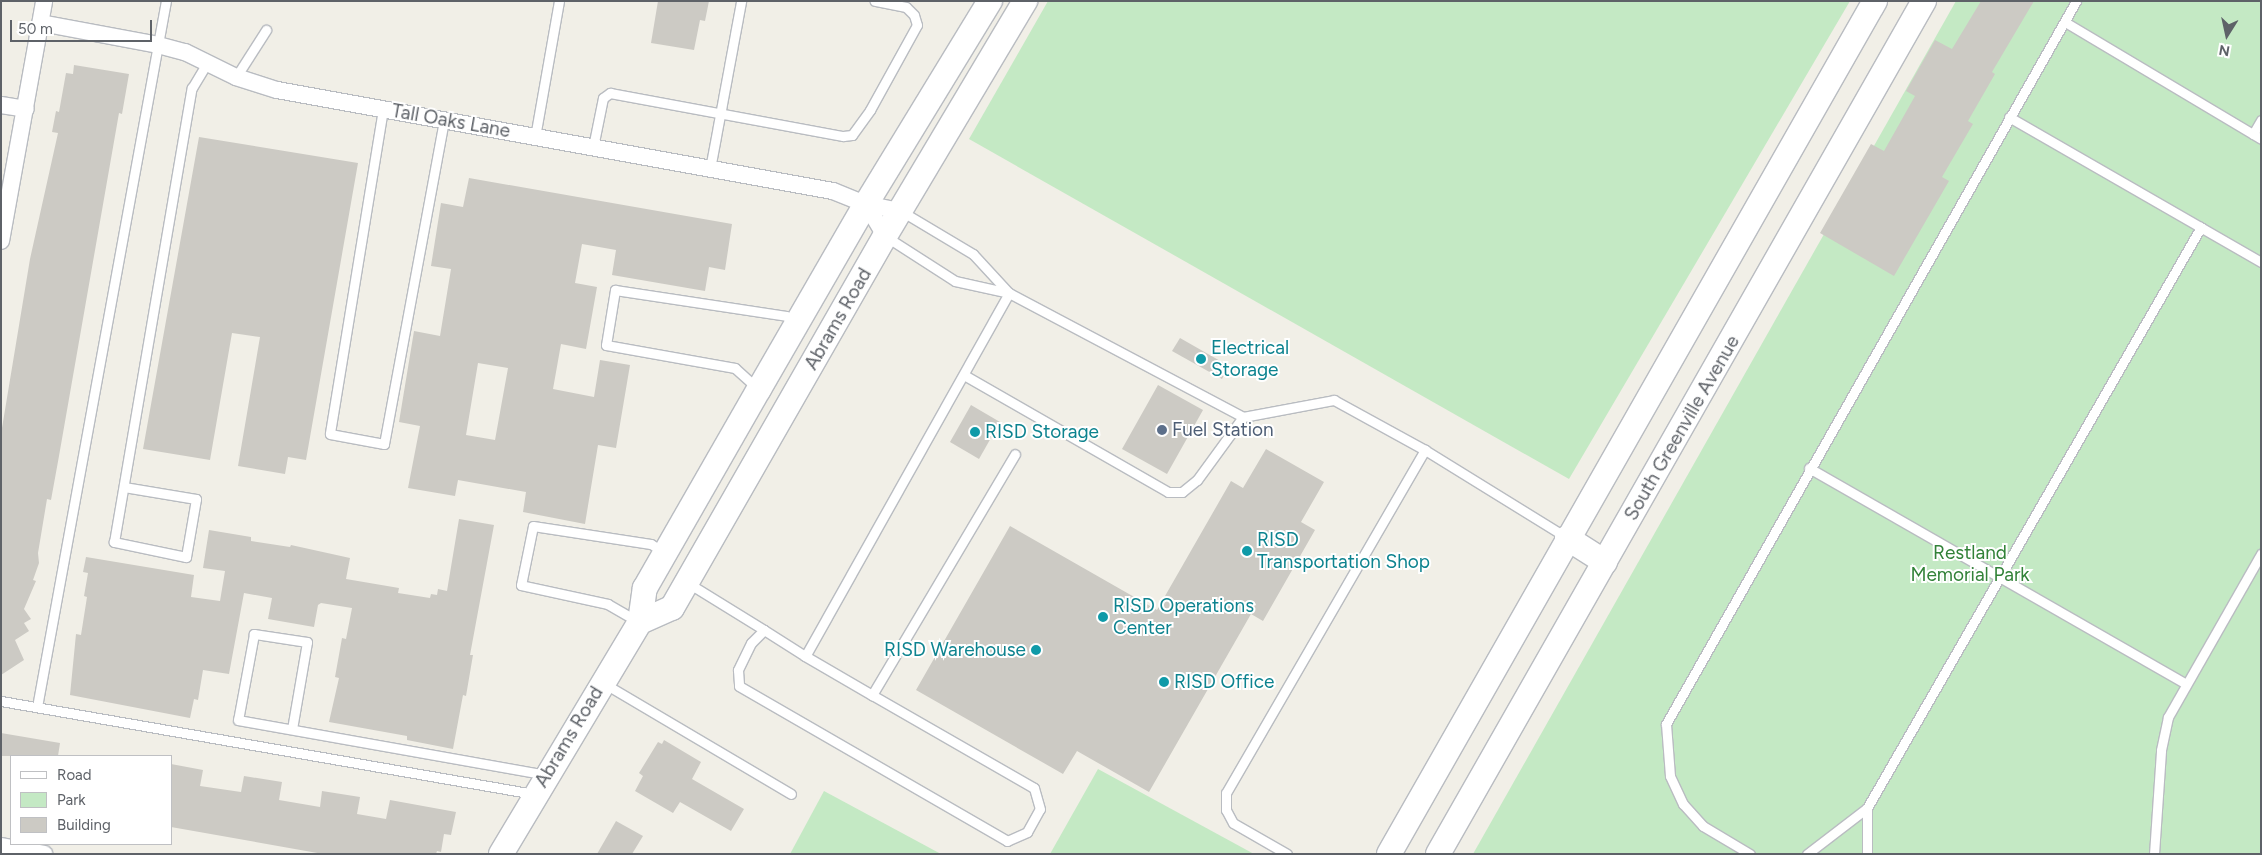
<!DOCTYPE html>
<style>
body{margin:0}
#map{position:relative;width:2262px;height:855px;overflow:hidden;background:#f1efe7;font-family:Figtree,sans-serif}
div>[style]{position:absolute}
.green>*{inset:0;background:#c4e9c4}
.building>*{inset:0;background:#cccac4}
.roads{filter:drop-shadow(1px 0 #b9bcc1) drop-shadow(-1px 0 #b9bcc1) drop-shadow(0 1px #b9bcc1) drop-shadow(0 -1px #b9bcc1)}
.lane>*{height:9px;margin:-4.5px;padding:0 4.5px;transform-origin:4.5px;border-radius:4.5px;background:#fff}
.street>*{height:16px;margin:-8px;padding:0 8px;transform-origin:8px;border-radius:8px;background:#fff}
.secondary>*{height:24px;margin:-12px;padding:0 12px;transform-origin:12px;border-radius:12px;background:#fff}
.dots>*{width:14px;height:14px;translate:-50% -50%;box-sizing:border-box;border:2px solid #fff;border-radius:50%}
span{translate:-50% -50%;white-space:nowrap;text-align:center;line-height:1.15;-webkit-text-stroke:4px #fff;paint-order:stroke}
.street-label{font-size:19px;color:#5e6268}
.culture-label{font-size:19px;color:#0d838f}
.left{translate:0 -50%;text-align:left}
.right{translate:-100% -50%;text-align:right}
.service-label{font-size:19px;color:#4e5e75}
.park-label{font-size:19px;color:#328238}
.frame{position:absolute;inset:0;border:2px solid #5e6268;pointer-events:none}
.legend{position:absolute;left:10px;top:755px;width:162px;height:90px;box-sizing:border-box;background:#fff;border:1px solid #bfc0c3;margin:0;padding:6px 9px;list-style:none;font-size:15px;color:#5e6268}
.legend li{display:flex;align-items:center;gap:10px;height:25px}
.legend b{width:25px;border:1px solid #bfc0c3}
.north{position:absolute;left:2202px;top:10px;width:50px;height:50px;-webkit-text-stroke:4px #fff;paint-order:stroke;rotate:190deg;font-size:14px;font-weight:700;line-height:20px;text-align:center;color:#5e6268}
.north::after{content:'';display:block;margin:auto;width:18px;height:22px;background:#5e6268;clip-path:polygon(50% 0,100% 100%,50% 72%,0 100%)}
.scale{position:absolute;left:10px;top:20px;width:142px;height:22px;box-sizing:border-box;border:2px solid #5e6268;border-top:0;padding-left:6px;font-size:15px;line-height:18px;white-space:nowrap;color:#5e6268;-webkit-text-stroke:4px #fff;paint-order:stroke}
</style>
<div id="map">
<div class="green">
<div style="clip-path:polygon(1048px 1px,1850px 1px,1569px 479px,969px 139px)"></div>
<div style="clip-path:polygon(1956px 1px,2261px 1px,2261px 854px,1473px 854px)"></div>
<div style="clip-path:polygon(1098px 769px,1254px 854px,1050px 854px)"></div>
<div style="clip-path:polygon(824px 791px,941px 854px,790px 854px)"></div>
</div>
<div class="building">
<div style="clip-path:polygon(658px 1px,709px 1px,705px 21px,700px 20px,694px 50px,651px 43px)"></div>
<div style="clip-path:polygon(1981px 1px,2034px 1px,1992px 72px,1995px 74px,1968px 121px,1973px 124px,1942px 177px,1949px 181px,1894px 276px,1820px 233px,1871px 144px,1884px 151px,1915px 96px,1906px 91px,1935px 40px,1952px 49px)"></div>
<div style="clip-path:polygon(74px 65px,129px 74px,122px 114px,119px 113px,59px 456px,51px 500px,47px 499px,38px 553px,39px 563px,33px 580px,36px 581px,24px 609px,31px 619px,24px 623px,29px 631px,15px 640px,24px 660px,1px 675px,1px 434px,30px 259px,58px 133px,52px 132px,56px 111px,59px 112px,66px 73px,73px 74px)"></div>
<div style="clip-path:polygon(199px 137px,358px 163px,306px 460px,288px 457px,285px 474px,238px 466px,260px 337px,232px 333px,210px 460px,143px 449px)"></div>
<div style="clip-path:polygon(evenodd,469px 178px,732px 224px,725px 270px,709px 267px,705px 291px,612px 275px,616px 250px,582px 244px,575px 283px,597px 287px,586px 349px,561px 344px,553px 389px,594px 397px,600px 360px,630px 365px,616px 448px,598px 445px,585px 524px,523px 512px,526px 492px,458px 480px,455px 496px,408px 488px,420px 426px,399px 422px,414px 331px,440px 336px,451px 269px,431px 266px,441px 203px,463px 207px,469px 178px,478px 363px,508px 368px,495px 440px,466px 435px,478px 363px)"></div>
<div style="clip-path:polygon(1180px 338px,1229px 366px,1222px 379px,1172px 351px)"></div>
<div style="clip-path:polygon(1158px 385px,1203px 410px,1167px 474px,1122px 449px)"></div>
<div style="clip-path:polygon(971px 405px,1000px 422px,979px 459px,950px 442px)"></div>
<div style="clip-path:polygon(1266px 449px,1324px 482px,1301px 522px,1315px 530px,1263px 621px,1251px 614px,1149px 792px,1077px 751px,1063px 774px,916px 690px,1010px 526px,1157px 610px,1231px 481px,1243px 488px)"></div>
<div style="clip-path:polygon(459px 519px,494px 525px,470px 655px,473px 655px,466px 696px,463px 695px,453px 749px,407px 740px,407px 736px,329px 722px,339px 678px,335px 677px,342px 638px,346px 639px,352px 608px,321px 603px,318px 605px,314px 627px,268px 619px,272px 598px,244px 593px,229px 674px,203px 670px,198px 700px,194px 699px,190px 718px,70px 695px,76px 634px,81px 635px,87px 597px,84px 596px,88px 573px,83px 572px,86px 557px,194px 575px,191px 597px,220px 601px,225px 571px,203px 568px,209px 530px,251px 537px,251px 541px,290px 547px,291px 545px,350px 558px,346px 579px,399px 588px,398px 593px,430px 598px,431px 594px,437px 595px,438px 589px,447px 591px)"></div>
<div style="clip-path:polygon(1px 733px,60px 743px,58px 756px,1px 756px)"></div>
<div style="clip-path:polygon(664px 740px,701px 762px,692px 779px,744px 809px,731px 831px,680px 802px,673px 813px,635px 791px,643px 776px,639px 773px,658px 742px,662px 744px)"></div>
<div style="clip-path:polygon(171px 764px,203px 770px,200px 786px,241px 792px,244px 776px,282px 782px,279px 800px,320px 807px,322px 791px,360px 797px,357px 814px,386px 819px,390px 800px,456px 812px,451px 835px,444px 834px,441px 852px,437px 851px,436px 854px,323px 854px,171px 827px)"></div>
<div style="clip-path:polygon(616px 821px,643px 836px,632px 854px,597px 854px)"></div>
</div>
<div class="roads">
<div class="lane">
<div style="left:2065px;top:22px;width:228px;rotate:30.8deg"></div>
<div style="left:236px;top:77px;width:56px;rotate:-57.4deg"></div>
<div style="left:383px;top:109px;width:329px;rotate:99.3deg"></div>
<div style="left:330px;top:434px;width:55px;rotate:10.5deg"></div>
<div style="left:384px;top:444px;width:330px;rotate:-79.5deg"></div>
<div style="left:2009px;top:117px;width:291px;rotate:29.9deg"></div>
<div style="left:2253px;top:134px;width:16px;rotate:-60deg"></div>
<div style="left:535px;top:137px;width:138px;rotate:-80deg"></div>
<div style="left:593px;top:147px;width:50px;rotate:-78.5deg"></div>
<div style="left:603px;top:98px;width:9px;rotate:-36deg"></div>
<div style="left:610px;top:93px;width:237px;rotate:10.5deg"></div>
<div style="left:843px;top:136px;width:9px;rotate:-6deg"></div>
<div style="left:852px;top:135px;width:31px;rotate:-54deg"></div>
<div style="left:870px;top:110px;width:97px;rotate:-61.1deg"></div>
<div style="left:917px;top:25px;width:10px;rotate:-107deg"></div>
<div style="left:914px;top:15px;width:11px;rotate:-135deg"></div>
<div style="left:906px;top:7px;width:32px;rotate:-169deg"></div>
<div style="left:710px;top:169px;width:171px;rotate:-79.5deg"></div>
<div style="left:901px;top:211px;width:84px;rotate:30.8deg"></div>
<div style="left:973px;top:254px;width:53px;rotate:47.3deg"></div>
<div style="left:885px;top:236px;width:83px;rotate:32.7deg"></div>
<div style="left:955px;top:281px;width:55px;rotate:12.5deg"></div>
<div style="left:1009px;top:293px;width:265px;rotate:27.9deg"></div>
<div style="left:1243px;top:417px;width:93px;rotate:-10.6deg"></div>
<div style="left:1334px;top:400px;width:104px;rotate:28.8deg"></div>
<div style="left:1425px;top:450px;width:166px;rotate:31.7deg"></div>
<div style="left:1009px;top:293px;width:416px;rotate:119.3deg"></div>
<div style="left:805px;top:656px;width:49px;rotate:-147.6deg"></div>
<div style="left:764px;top:630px;width:18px;rotate:135deg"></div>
<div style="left:751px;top:643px;width:30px;rotate:116deg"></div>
<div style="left:738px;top:670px;width:16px;rotate:86deg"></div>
<div style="left:739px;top:686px;width:310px;rotate:30deg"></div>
<div style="left:1007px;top:841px;width:22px;rotate:-24deg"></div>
<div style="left:1027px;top:832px;width:26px;rotate:-61deg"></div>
<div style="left:1040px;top:809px;width:22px;rotate:-106deg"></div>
<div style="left:1034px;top:788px;width:187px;rotate:-150.1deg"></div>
<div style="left:872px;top:695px;width:280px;rotate:-59.3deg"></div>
<div style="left:964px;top:375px;width:235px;rotate:29.8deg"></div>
<div style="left:1168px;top:492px;width:14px"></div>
<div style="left:1182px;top:492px;width:19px;rotate:-39deg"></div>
<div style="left:1197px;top:480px;width:78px;rotate:-53.9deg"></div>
<div style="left:757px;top:388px;width:30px;rotate:-138deg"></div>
<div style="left:735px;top:368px;width:131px;rotate:-169.9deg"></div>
<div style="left:606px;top:345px;width:56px;rotate:-80.7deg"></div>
<div style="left:615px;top:290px;width:173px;rotate:8.6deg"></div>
<div style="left:786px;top:316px;width:12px;rotate:31deg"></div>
<div style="left:1809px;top:468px;width:434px;rotate:29.8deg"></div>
<div style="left:124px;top:487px;width:73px;rotate:9.5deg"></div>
<div style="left:196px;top:499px;width:59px;rotate:99.8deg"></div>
<div style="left:186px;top:557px;width:74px;rotate:-168.2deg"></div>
<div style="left:114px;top:542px;width:461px;rotate:-80.3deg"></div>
<div style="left:192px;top:88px;width:29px;rotate:-59deg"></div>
<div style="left:688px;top:583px;width:89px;rotate:31.7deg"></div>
<div style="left:637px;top:621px;width:34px;rotate:-150deg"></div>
<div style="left:608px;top:604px;width:89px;rotate:-167.7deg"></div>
<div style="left:521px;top:585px;width:60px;rotate:-78.5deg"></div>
<div style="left:533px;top:526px;width:119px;rotate:8.7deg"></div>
<div style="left:651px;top:544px;width:17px;rotate:33deg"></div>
<div style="left:805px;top:656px;width:78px;rotate:30.2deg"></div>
<div style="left:605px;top:684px;width:216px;rotate:30.6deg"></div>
<div style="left:1px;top:701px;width:541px;rotate:9.9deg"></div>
<div style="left:37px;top:707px;width:718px;rotate:-79.65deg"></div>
<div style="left:292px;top:729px;width:88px;rotate:-80.2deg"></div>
<div style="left:307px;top:642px;width:54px;rotate:-171.4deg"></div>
<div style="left:254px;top:634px;width:87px;rotate:100.5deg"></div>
<div style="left:238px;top:720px;width:313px;rotate:10.1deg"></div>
<div style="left:1287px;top:854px;width:62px;rotate:-150.1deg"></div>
<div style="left:1233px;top:823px;width:15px;rotate:-118deg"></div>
<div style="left:1226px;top:810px;width:17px;rotate:-90deg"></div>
<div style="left:1226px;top:793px;width:397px;rotate:-59.9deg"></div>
<div style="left:1750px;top:854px;width:55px;rotate:-149.2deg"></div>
<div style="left:1703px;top:826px;width:30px;rotate:-132deg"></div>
<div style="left:1683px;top:804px;width:31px;rotate:-115deg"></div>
<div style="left:1670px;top:776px;width:52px;rotate:-94.4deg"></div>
<div style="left:1666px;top:724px;width:831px;rotate:-60.44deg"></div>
<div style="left:1807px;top:854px;width:76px;rotate:-37.5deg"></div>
<div style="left:1867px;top:854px;width:46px;rotate:-90deg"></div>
<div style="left:1867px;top:808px;width:670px;rotate:-60.11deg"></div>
<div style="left:2154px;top:854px;width:104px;rotate:-86.1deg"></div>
<div style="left:2161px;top:750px;width:34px;rotate:-78deg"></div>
<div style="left:2168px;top:717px;width:188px;rotate:-60.3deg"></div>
</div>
<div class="street">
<div style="left:41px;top:23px;width:119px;rotate:10.6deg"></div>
<div style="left:158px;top:45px;width:28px;rotate:15deg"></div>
<div style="left:185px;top:52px;width:57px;rotate:26.1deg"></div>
<div style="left:236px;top:77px;width:43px;rotate:17.6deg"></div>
<div style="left:277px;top:90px;width:565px;rotate:10.3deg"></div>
<div style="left:833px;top:191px;width:35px;rotate:22deg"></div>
<div style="left:866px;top:204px;width:35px;rotate:12deg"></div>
<div style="left:1px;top:105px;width:25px;rotate:9deg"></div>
<div style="left:866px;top:204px;width:37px;rotate:59deg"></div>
<div style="left:1px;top:241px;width:244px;rotate:-79.8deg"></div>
<div style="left:1px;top:846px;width:44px;rotate:10.5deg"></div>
</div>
<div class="secondary">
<div style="left:1567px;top:538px;width:45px;rotate:32.3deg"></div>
<div style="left:640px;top:622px;width:35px;rotate:-24deg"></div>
<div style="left:672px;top:608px;width:429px;rotate:-60.2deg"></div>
<div style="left:885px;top:236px;width:274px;rotate:-59.2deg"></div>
<div style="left:501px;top:854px;width:270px;rotate:-59.1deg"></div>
<div style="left:640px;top:622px;width:34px;rotate:-82deg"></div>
<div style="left:645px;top:588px;width:229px;rotate:-60.2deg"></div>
<div style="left:759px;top:389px;width:214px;rotate:-60deg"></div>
<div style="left:866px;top:204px;width:238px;rotate:-58.6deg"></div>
<div style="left:1389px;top:854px;width:982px;rotate:-60.33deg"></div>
<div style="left:1438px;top:854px;width:982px;rotate:-60.33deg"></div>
</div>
</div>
<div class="dots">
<div style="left:1201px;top:359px;background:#0f9aa8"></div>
<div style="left:1162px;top:430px;background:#5c6f8a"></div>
<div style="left:975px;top:432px;background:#0f9aa8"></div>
<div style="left:1247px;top:551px;background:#0f9aa8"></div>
<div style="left:1103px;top:617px;background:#0f9aa8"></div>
<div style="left:1036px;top:650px;background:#0f9aa8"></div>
<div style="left:1164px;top:682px;background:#0f9aa8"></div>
</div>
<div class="street-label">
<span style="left:451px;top:121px;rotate:10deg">Tall Oaks Lane</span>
<span style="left:838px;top:319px;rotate:-60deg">Abrams Road</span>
<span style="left:1682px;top:428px;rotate:-60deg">South Greenville Avenue</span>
<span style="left:569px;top:737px;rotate:-59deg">Abrams Road</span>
</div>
<div class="culture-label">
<span class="left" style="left:1211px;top:359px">Electrical<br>Storage</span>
<span class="left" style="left:985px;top:432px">RISD Storage</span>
<span class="left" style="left:1257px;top:551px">RISD<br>Transportation Shop</span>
<span class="left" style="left:1113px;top:617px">RISD Operations<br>Center</span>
<span class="right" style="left:1026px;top:650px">RISD Warehouse</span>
<span class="left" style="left:1174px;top:682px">RISD Office</span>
</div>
<div class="service-label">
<span class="left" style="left:1172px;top:430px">Fuel Station</span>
</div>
<div class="park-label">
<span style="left:1970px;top:564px">Restland<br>Memorial Park</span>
</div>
<div class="frame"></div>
<ul class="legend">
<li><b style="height:6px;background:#fff"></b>Road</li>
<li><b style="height:14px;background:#c4e9c4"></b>Park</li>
<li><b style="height:14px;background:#cccac4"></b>Building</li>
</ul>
<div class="north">N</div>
<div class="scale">50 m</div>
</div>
